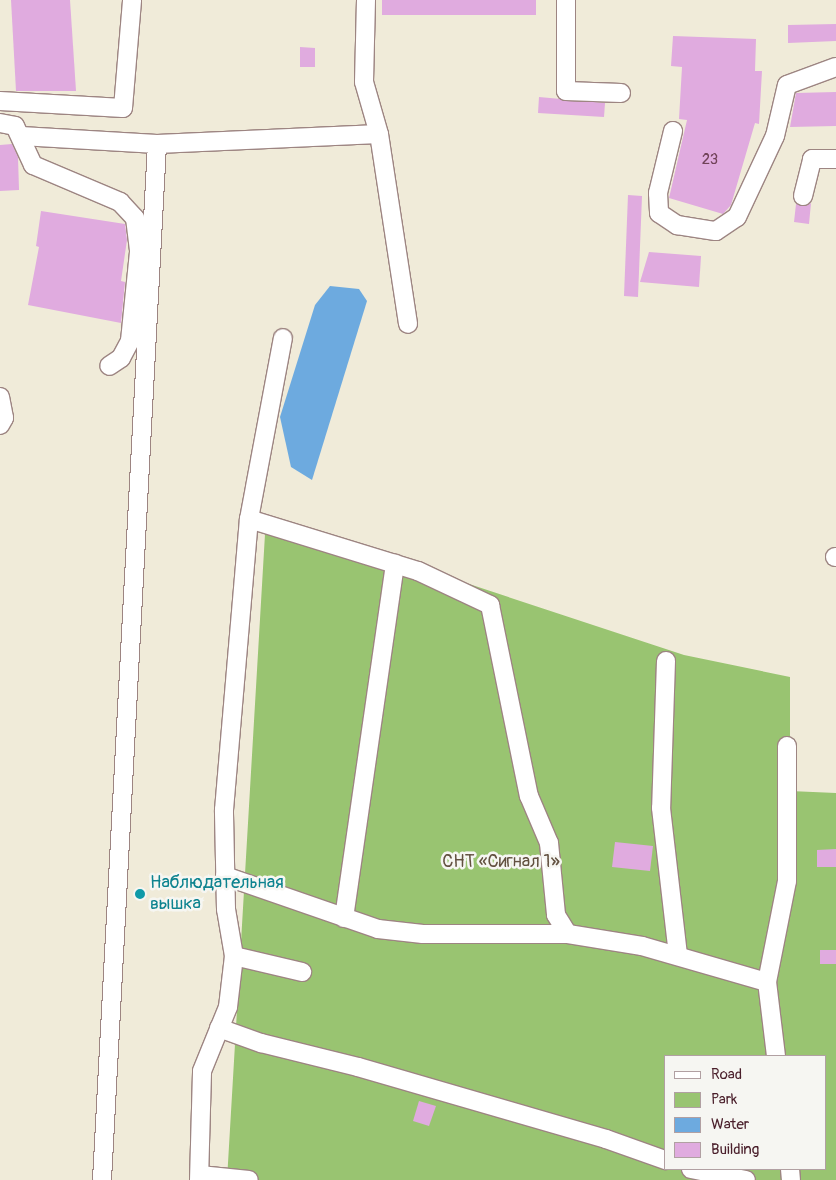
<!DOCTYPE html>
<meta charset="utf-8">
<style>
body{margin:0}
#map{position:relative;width:836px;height:1180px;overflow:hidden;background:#f0ebd9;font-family:Pangolin,sans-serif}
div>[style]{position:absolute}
.green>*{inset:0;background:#99c471}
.water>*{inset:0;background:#6daadf}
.building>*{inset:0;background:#e0abdf}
.roads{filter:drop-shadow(1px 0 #9d8582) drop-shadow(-1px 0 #9d8582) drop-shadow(0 1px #9d8582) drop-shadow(0 -1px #9d8582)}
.minor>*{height:18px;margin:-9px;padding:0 9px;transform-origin:9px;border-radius:9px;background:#fff}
.dots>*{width:14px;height:14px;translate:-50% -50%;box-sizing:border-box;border:2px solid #f6f6f2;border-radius:50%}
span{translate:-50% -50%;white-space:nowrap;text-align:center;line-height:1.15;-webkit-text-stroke:5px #f6f6f2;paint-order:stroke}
.number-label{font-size:15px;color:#704258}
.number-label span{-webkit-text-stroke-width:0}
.park-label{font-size:18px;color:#625140}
.culture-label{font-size:18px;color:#0d838f}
.left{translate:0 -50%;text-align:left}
.legend{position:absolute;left:664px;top:1055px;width:162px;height:115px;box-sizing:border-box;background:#f6f6f2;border:1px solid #b1a0a2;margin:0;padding:6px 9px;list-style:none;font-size:15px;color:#4a1f2b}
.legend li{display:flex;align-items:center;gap:10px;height:25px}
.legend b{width:25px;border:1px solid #b1a0a2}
</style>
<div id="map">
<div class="green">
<div style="clip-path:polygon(evenodd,266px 517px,684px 655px,790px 677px,790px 791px,836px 793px,836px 1180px,227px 1180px,266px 517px,665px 1056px,825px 1056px,825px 1169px,665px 1169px,665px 1056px)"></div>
</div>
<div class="water">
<div style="clip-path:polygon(330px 286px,359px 289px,367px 301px,312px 480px,291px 467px,280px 417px,315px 305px)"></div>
</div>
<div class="building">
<div style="clip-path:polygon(11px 0,70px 0,76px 91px,16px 91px)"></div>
<div style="clip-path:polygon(382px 0,536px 0,536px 15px,382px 15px)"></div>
<div style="clip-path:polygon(836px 24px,836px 41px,788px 43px,788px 25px)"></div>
<div style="clip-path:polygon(673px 36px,756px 39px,755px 71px,762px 71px,759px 124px,755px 123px,731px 205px,723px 214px,669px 198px,687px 120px,679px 119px,682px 67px,671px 66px)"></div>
<div style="clip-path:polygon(300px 47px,315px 48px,315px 67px,300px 67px)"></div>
<div style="clip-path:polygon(836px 92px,836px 126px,790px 127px,796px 93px)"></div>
<div style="clip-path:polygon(539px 97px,605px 103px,604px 117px,538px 113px)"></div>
<div style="clip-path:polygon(12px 144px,18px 157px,19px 190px,0 191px,0 145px)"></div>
<div style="clip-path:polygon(628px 195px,642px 196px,638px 297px,624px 296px)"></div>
<div style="clip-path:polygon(811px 203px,809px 224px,794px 222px,796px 204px,806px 206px)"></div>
<div style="clip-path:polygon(41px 211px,125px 224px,127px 240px,121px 281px,125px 282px,121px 323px,28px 305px,39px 247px,36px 246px)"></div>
<div style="clip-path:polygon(649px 252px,701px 256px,699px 287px,640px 282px)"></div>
<div style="clip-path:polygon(615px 842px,653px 846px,650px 871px,612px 867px)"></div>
<div style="clip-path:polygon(836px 849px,836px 867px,817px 867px,817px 850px)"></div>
<div style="clip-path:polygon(820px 950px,836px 950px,836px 964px,820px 964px)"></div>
<div style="clip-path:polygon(419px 1101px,436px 1106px,429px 1126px,413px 1121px)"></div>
</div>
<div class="roads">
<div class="minor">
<div style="left:366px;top:0;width:82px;rotate:91.4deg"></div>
<div style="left:364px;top:82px;width:54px;rotate:73.9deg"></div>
<div style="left:379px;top:134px;width:192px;rotate:81.3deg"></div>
<div style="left:566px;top:0;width:91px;rotate:90deg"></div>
<div style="left:566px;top:91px;width:55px;rotate:2.1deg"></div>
<div style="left:0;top:101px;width:123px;rotate:3.3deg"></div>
<div style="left:123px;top:108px;width:108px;rotate:-85.2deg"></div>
<div style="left:0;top:123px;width:15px;rotate:11deg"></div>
<div style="left:15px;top:126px;width:43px;rotate:65.2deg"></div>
<div style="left:33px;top:165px;width:95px;rotate:23deg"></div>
<div style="left:120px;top:202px;width:22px;rotate:47deg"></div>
<div style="left:135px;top:218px;width:34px;rotate:83deg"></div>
<div style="left:139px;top:252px;width:89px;rotate:95.8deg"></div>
<div style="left:130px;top:341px;width:19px;rotate:118deg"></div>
<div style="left:121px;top:358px;width:14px;rotate:146deg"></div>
<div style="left:673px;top:131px;width:64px;rotate:103.6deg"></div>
<div style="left:658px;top:193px;width:20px;rotate:87deg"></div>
<div style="left:659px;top:213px;width:22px;rotate:34deg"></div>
<div style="left:677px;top:225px;width:39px;rotate:9deg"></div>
<div style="left:716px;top:231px;width:25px;rotate:-34deg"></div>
<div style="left:737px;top:217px;width:89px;rotate:-64.9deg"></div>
<div style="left:775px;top:136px;width:52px;rotate:-76.8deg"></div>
<div style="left:787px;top:85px;width:52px;rotate:-20.2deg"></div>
<div style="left:21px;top:136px;width:136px;rotate:3.4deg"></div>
<div style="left:157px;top:144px;width:222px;rotate:-2.6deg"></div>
<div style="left:803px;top:196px;width:38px;rotate:-76deg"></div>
<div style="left:812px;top:159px;width:24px"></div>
<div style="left:0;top:397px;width:21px;rotate:79deg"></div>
<div style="left:4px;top:418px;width:8px;rotate:120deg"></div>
<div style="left:249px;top:519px;width:177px;rotate:17.1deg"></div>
<div style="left:418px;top:571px;width:80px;rotate:25.3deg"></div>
<div style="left:490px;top:605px;width:195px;rotate:78.5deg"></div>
<div style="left:529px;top:796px;width:51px;rotate:66.9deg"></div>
<div style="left:549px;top:843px;width:72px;rotate:84.4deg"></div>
<div style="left:556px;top:915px;width:22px;rotate:58deg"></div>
<div style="left:835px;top:557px;width:1px"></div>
<div style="left:666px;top:661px;width:147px;rotate:91.9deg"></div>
<div style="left:661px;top:808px;width:148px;rotate:83.4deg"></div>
<div style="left:225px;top:876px;width:162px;rotate:19.1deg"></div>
<div style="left:378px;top:929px;width:45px;rotate:6.3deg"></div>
<div style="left:423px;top:934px;width:145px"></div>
<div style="left:568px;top:934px;width:75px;rotate:9.2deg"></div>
<div style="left:642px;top:946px;width:130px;rotate:16.1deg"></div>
<div style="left:344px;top:918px;width:358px;rotate:-81.8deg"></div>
<div style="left:234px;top:956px;width:70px;rotate:13.2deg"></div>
<div style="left:219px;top:1028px;width:45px;rotate:19.7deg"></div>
<div style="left:261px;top:1043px;width:100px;rotate:13.9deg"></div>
<div style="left:358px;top:1067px;width:258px;rotate:16.2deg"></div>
<div style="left:606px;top:1139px;width:63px;rotate:19.6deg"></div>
<div style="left:776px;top:1056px;width:75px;rotate:-96.9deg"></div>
<div style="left:767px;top:982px;width:103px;rotate:-78.8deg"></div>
<div style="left:787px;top:881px;width:135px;rotate:-90deg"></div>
<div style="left:691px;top:1169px;width:56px;rotate:11.3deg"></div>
<div style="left:790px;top:1169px;width:11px;rotate:85deg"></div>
<div style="left:200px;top:1175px;width:49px;rotate:5.8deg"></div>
<div style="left:102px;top:1180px;width:1037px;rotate:-86.96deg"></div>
<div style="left:199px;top:1180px;width:109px;rotate:-88.4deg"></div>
<div style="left:202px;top:1071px;width:69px;rotate:-67.9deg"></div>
<div style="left:228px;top:1007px;width:51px;rotate:-83.3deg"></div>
<div style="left:234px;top:956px;width:48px;rotate:-99.7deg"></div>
<div style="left:226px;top:909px;width:99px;rotate:-91.2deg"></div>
<div style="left:224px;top:810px;width:292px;rotate:-85.1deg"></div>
<div style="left:249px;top:519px;width:184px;rotate:-79.4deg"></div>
</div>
</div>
<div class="dots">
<div style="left:140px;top:894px;background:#0f9aa8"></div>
</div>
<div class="number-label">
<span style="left:710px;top:160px">23</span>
</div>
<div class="park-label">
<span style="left:501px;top:862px">СНТ «Сигнал 1»</span>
</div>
<div class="culture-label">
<span class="left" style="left:150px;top:894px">Наблюдательная<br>вышка</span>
</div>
<ul class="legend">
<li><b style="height:6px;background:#fff"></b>Road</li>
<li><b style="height:14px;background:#99c471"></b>Park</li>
<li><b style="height:14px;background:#6daadf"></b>Water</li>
<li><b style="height:14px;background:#e0abdf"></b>Building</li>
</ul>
</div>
